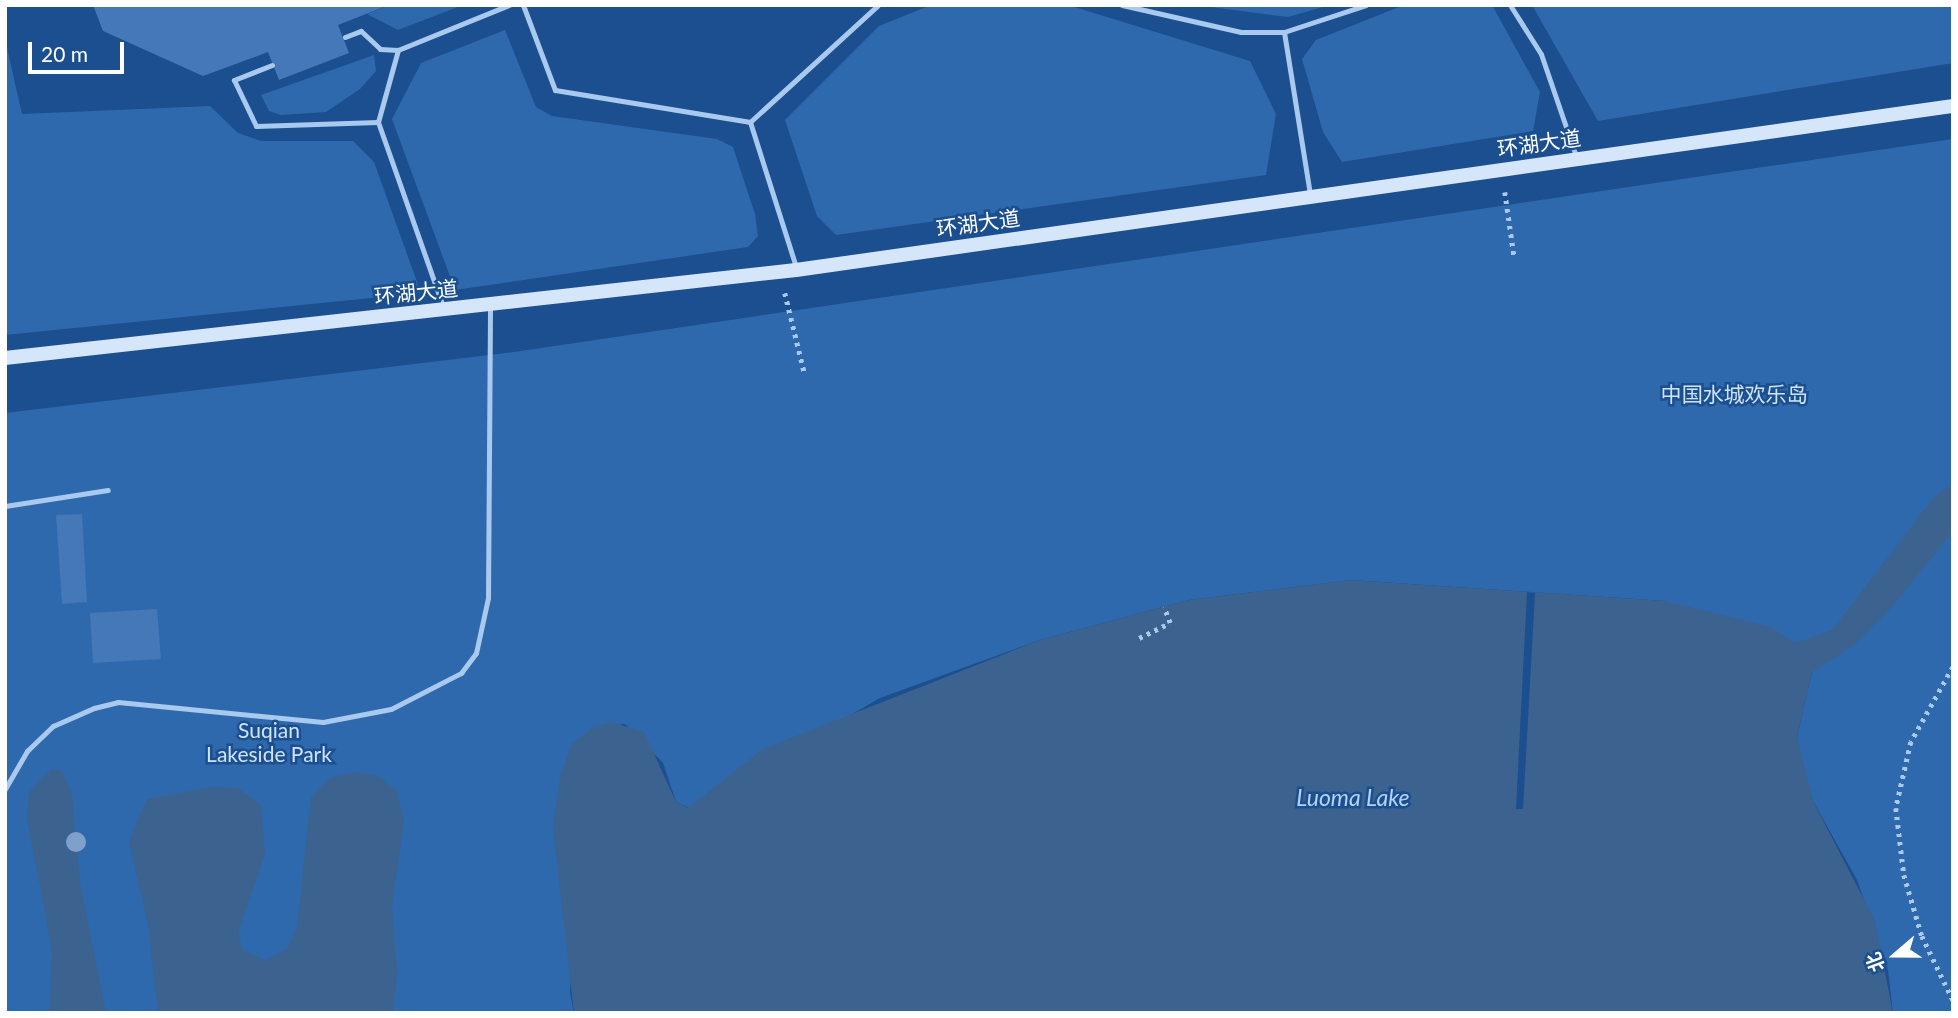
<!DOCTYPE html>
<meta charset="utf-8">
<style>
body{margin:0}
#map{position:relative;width:1958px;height:1018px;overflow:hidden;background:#1b4f8f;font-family:Lato,"Noto Sans SC",sans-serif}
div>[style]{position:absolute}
.green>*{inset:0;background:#2e69ad}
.water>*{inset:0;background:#3c6290}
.pier>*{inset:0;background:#1b4f8f}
.building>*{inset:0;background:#4478b7}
.path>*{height:4.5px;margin-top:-2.25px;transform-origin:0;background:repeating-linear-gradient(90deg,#a9c9ee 0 3.5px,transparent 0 8.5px)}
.lane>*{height:5px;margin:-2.5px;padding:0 2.5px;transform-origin:2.5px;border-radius:2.5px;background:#a9c9ee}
.secondary>*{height:14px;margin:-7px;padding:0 7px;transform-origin:7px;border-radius:7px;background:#d6e6fa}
.trees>*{width:20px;height:20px;margin:-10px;border-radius:50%;background:#7ea0ca}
span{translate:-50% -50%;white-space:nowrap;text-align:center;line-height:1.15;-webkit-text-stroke:5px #1b4f8f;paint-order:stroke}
.street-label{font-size:21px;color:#fff}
.park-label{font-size:21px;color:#cfe3fa}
.water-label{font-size:23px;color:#b5d3f5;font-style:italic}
.frame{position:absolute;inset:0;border:7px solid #fff;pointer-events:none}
.north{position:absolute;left:1860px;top:920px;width:70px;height:70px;-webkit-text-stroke:5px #1b4f8f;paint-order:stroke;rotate:250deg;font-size:19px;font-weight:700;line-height:28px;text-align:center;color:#fff}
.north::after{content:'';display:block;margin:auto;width:24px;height:32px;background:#fff;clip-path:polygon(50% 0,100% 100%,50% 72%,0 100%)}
.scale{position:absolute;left:28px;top:42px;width:96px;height:32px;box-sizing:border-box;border:4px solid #fff;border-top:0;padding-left:9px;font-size:21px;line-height:24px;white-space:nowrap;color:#fff;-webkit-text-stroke:5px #1b4f8f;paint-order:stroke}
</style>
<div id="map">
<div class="green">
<div style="clip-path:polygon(390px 5px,463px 5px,398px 30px,367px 14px)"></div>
<div style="clip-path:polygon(931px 5px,1068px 5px,1250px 61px,1276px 114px,1266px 175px,836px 235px,817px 216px,785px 120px,879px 26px)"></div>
<div style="clip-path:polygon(1195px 5px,1330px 5px,1288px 17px)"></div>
<div style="clip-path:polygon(1404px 5px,1492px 5px,1540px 92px,1533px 131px,1342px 162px,1323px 132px,1302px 59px,1316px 40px)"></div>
<div style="clip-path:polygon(1532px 5px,1953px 5px,1953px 63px,1598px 121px)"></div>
<div style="clip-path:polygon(505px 30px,536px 107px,552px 116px,717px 139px,733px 147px,755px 214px,758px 236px,748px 247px,455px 290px,392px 119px,421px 63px)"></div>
<div style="clip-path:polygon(5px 39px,22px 114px,210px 106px,238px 133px,261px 141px,353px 141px,374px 162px,421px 293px,5px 335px)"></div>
<div style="clip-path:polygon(374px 55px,376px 71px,360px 89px,326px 112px,281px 115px,269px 111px,261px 95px)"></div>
<div style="clip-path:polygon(1953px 139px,1953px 1013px,1893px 1013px,1888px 970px,1857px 880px,1813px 801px,1803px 765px,1797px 737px,1812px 672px,1665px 601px,1351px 580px,1189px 600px,1040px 640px,880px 698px,689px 808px,676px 802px,663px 763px,625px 724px,592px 728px,570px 992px,574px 1013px,5px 1013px,5px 413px,514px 352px)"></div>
</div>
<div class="water">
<div style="clip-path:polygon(1953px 483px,1953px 532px,1890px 609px,1853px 646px,1812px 672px,1797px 737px,1813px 801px,1875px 921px,1893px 1013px,574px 1013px,553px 828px,560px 777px,572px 744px,592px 728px,611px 722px,644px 732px,676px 802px,688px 808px,763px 749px,1040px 640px,1189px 600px,1350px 580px,1665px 601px,1771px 627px,1796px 643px,1832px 630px,1934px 497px)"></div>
<div style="clip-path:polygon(52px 769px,62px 771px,72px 794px,80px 883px,106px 1013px,50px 1013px,52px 950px,27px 819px,29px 792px)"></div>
<div style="clip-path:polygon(357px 772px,378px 776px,396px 790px,404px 820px,392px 906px,397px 972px,393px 1013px,158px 1013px,148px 925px,129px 841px,147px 799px,212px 787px,238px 788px,261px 805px,265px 854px,238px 933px,243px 951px,266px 960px,288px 948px,297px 927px,311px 797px,330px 778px)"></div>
</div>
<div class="pier">
<div style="clip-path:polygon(1527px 592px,1535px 593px,1523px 809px,1516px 809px)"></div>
</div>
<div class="building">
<div style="clip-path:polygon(93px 5px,389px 5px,338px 25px,349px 53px,279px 80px,268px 52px,203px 76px,103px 31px)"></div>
<div style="clip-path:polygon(82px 514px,87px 602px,62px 604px,56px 515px)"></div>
<div style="clip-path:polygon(157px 609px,161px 659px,93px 663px,90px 613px)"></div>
</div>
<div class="path">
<div style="left:1505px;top:192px;width:64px;rotate:81.9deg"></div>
<div style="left:785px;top:293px;width:84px;rotate:76.3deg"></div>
<div style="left:1139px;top:638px;width:34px;rotate:-26deg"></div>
<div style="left:1170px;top:623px;width:17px;rotate:-111deg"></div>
<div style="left:1953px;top:667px;width:86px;rotate:119.2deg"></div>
<div style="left:1911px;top:742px;width:68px;rotate:102.8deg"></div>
<div style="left:1896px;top:808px;width:67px;rotate:83.2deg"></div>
<div style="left:1904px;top:875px;width:64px;rotate:73.6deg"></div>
<div style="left:1922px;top:936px;width:71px;rotate:64.2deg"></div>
</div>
<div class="lane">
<div style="left:523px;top:5px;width:91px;rotate:69.4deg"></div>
<div style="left:555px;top:90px;width:198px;rotate:9.3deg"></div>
<div style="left:1122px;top:5px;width:122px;rotate:12.8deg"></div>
<div style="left:1241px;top:32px;width:43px"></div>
<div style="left:1284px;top:32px;width:86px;rotate:-18.2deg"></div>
<div style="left:1510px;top:5px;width:58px;rotate:57.7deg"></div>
<div style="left:1541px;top:54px;width:111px;rotate:71.1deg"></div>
<div style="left:1284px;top:32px;width:165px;rotate:80.9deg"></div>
<div style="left:345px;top:37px;width:17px;rotate:-21deg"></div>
<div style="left:361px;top:31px;width:26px;rotate:43deg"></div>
<div style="left:380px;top:49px;width:18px;rotate:3deg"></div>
<div style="left:398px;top:50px;width:120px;rotate:-22.1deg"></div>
<div style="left:272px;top:65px;width:41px;rotate:158.5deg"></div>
<div style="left:234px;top:80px;width:51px;rotate:64.4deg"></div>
<div style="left:256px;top:126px;width:122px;rotate:-1.9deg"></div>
<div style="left:378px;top:122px;width:196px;rotate:70.6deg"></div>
<div style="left:378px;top:122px;width:75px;rotate:-74.5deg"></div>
<div style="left:796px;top:267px;width:152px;rotate:-107.6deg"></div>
<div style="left:750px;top:122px;width:173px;rotate:-42.4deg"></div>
<div style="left:5px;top:506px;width:104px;rotate:-8.8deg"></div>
<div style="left:5px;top:789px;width:44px;rotate:-59.9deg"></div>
<div style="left:27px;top:751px;width:36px;rotate:-44deg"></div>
<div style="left:53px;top:726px;width:45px;rotate:-23.7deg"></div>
<div style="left:94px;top:708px;width:25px;rotate:-14deg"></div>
<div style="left:118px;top:702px;width:206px;rotate:5.6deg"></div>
<div style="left:323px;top:722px;width:69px;rotate:-10.8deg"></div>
<div style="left:391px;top:709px;width:79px;rotate:-27.2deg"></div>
<div style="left:461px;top:673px;width:25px;rotate:-53deg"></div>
<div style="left:476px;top:653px;width:56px;rotate:-77.7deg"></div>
<div style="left:488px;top:598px;width:293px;rotate:-89.6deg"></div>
</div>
<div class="secondary">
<div style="left:5px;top:358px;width:796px;rotate:-6.35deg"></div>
<div style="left:796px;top:270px;width:1169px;rotate:-8.07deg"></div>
</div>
<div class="trees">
<div style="left:76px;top:842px"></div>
</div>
<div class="street-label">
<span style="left:1539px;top:143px;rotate:-8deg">环湖大道</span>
<span style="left:978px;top:223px;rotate:-8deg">环湖大道</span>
<span style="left:416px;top:292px;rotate:-6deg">环湖大道</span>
</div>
<div class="park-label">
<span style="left:1734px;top:394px">中国水城欢乐岛</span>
<span style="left:269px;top:742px">Suqian<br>Lakeside Park</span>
</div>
<div class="water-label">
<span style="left:1353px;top:797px">Luoma Lake</span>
</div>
<div class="frame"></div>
<div class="north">北</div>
<div class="scale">20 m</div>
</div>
